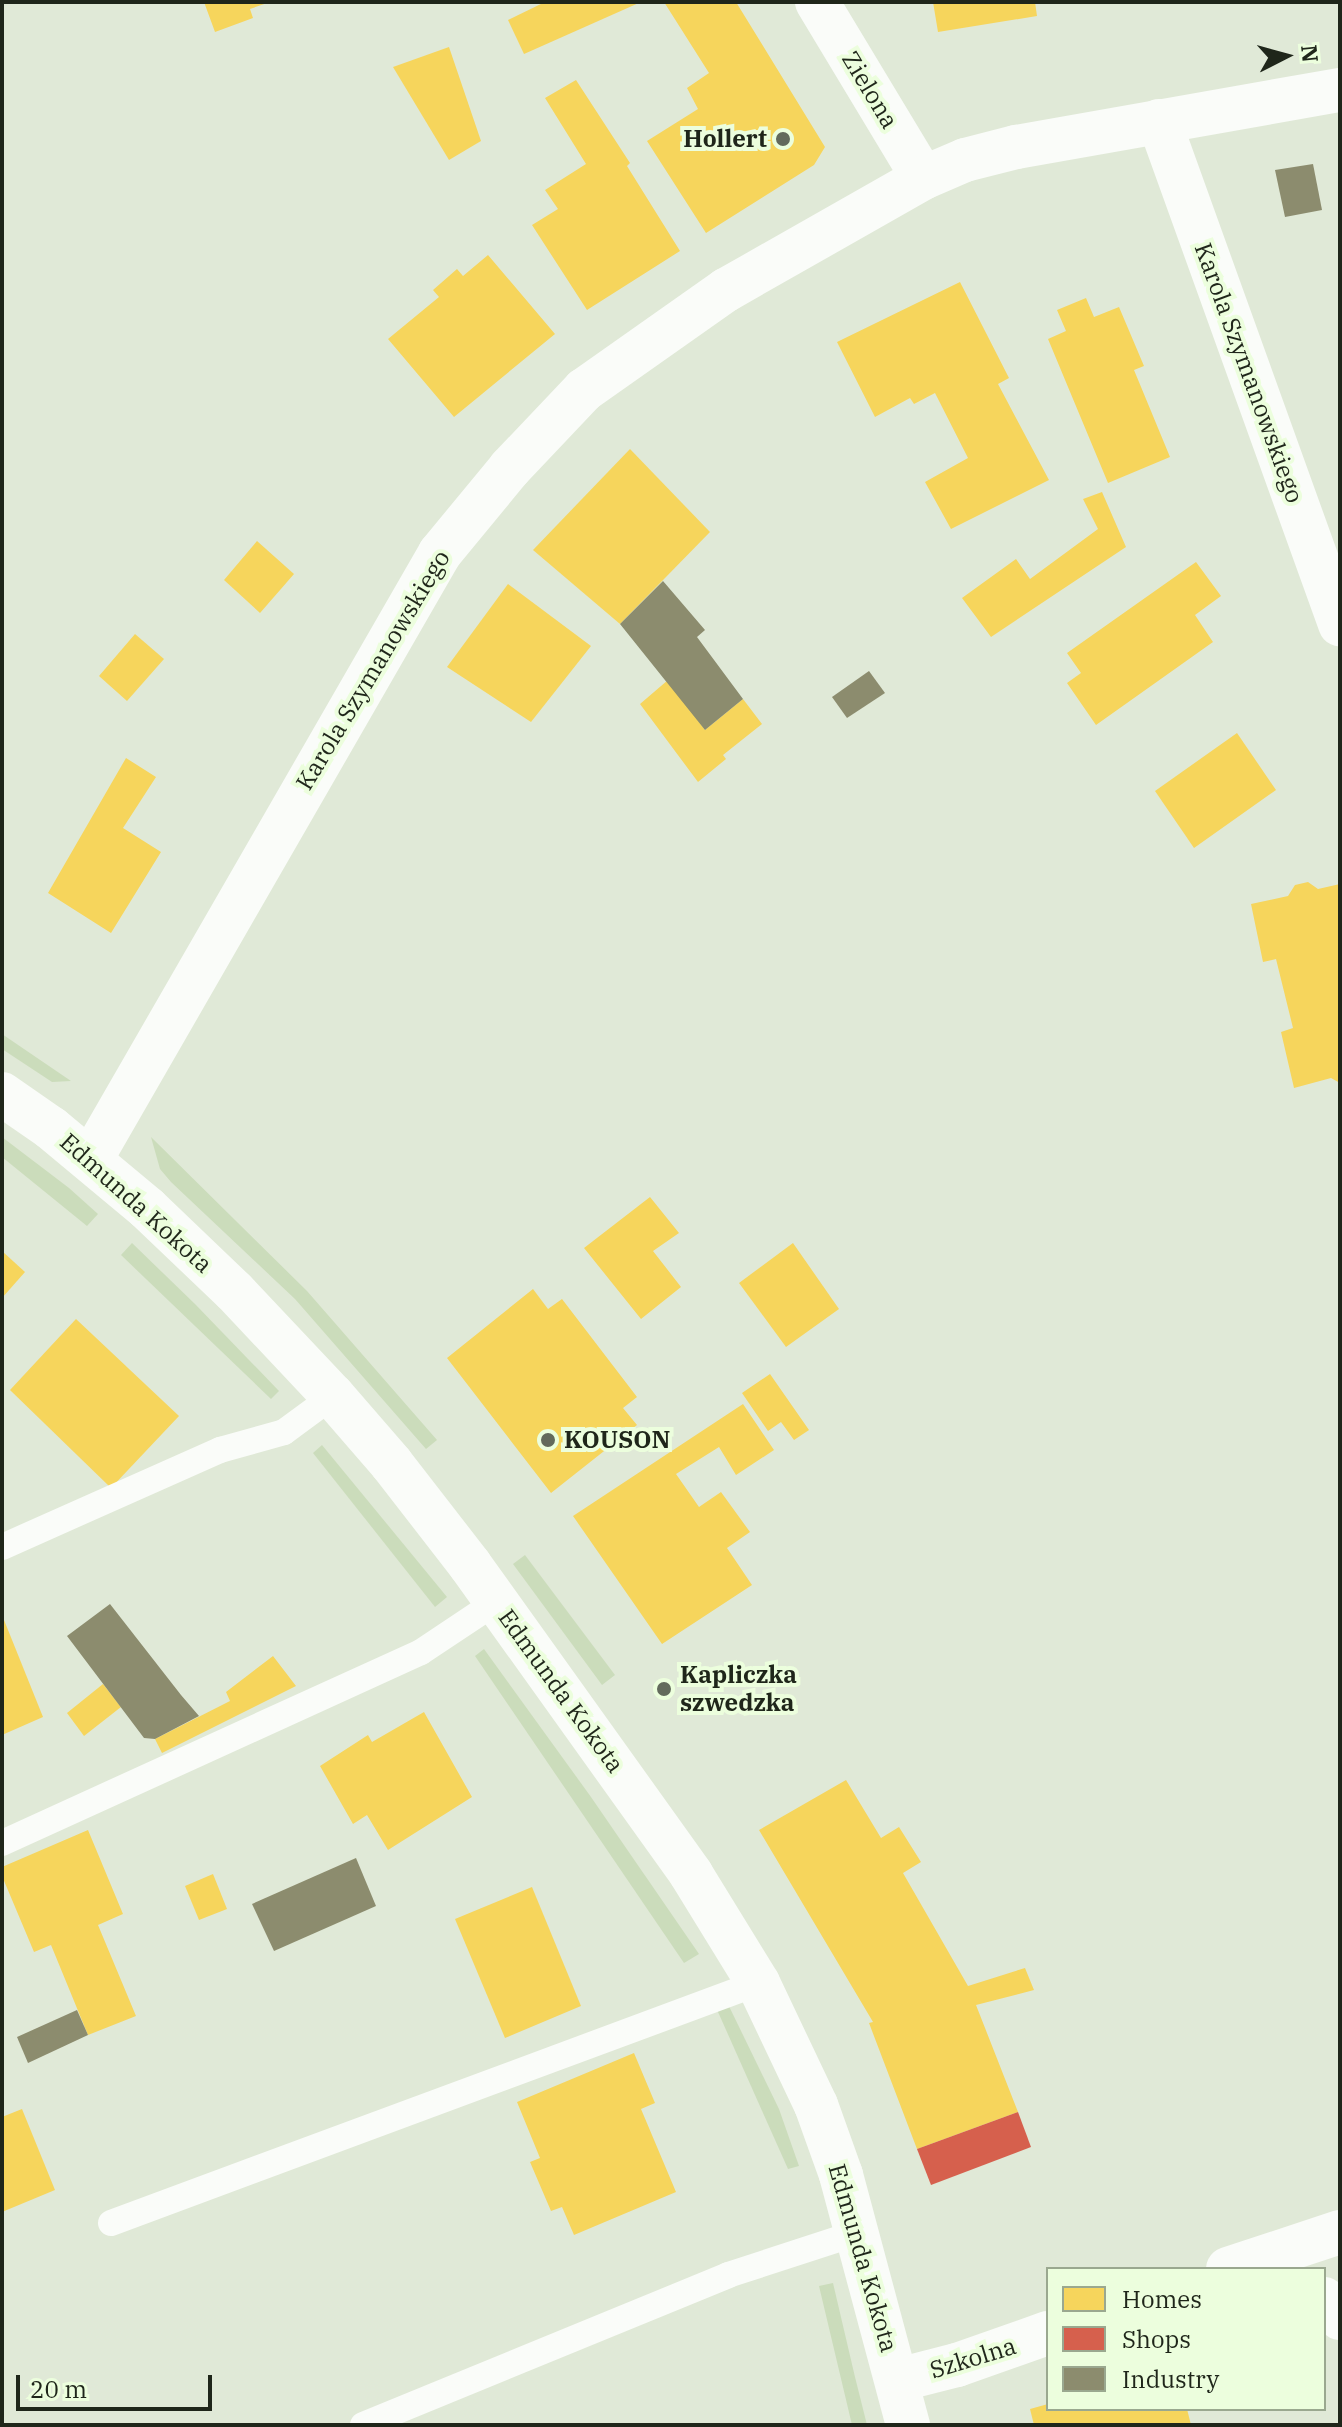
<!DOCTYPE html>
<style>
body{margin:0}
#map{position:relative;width:1342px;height:2427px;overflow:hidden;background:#e0e9d7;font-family:"IBM Plex Serif",serif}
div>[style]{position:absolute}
.green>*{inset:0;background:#cbdcbb}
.homes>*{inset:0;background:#f6d55c}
.shops>*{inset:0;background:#d6604d}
.industry>*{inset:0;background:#8c8c6e}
.service>*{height:26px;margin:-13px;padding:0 13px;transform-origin:13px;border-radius:13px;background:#fafcf9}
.minor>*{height:44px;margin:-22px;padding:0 22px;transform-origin:22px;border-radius:22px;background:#fafcf9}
.tertiary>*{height:44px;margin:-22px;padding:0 22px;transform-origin:22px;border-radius:22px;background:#fafcf9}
.dots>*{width:22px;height:22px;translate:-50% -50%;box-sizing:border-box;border:4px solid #ecfedd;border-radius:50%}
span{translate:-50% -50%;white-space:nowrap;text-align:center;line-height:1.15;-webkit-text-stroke:8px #ecfedd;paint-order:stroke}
.street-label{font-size:24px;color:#1f261a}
.poi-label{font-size:24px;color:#1f261a;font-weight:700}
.right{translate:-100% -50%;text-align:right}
.left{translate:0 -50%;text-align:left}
.frame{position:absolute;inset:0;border:4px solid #1f261a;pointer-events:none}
.legend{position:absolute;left:1046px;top:2267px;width:280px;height:144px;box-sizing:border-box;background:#ecfedd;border:2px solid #9aa88f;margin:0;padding:10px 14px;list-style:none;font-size:24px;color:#1f261a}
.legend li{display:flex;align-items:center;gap:16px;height:40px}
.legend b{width:40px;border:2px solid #9aa88f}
.north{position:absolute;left:1246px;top:16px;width:80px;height:80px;-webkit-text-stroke:6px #ecfedd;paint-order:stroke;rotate:84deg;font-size:22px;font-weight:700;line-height:32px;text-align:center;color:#1f261a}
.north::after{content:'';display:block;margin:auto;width:28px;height:36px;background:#1f261a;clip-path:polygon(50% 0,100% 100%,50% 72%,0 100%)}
.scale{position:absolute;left:16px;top:2375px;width:196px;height:36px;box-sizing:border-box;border:4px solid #1f261a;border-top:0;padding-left:10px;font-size:24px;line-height:28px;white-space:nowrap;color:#1f261a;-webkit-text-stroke:6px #ecfedd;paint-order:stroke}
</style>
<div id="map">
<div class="green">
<div style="clip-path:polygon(2px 1034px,71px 1081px,52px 1082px,2px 1049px)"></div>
<div style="clip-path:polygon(2px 1137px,69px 1188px,98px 1214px,87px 1226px,2px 1157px)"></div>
<div style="clip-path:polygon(151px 1137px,307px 1291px,437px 1440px,426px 1449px,295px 1299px,171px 1182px,160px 1169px)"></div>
<div style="clip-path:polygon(132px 1243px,195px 1304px,279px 1391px,271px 1399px,121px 1255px)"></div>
<div style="clip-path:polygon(322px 1445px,447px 1597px,435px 1607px,313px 1453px)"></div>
<div style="clip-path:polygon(525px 1555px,615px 1675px,602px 1685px,513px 1564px)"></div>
<div style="clip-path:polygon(484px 1649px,591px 1797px,699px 1954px,684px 1963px,475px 1656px)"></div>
<div style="clip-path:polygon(725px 1998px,779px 2109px,799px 2166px,788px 2169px,714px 2003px)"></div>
<div style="clip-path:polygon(833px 2283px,855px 2377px,867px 2425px,852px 2425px,819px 2286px)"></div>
</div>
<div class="homes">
<div style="clip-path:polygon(204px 2px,270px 2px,250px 9px,253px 18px,215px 32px)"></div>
<div style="clip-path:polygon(545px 2px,641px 2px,524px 54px,508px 20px)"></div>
<div style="clip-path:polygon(664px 2px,736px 2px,825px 147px,814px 165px,706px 233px,647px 141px,698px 109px,687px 88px,709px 73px)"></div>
<div style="clip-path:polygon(933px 2px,1035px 2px,1037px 16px,938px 32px)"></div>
<div style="clip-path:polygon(449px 47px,481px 141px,449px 160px,393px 67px)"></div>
<div style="clip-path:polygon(576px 80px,630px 163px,627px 166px,680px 251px,587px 310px,532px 225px,558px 209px,545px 190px,586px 164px,545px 98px)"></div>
<div style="clip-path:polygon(488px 255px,555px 334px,454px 417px,388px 339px,439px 297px,433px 290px,457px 269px,463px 276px)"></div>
<div style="clip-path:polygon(960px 282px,1009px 378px,998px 384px,1049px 480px,951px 529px,925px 482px,968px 458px,935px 393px,914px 404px,910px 398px,875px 417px,837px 342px)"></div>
<div style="clip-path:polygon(1086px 298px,1094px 317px,1119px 307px,1144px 366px,1134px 370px,1170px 457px,1108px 483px,1048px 339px,1066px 331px,1057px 310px)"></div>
<div style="clip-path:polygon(630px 449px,710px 532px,620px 624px,533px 550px)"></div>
<div style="clip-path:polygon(1102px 492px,1126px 547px,991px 637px,962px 598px,1016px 559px,1030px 579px,1098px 529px,1083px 499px)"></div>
<div style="clip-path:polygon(257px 541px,294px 574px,260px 613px,224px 580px)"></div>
<div style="clip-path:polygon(1196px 562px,1221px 596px,1195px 615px,1213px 642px,1096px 725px,1067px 683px,1081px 673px,1067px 653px)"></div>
<div style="clip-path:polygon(508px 584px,591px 646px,531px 722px,447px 667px)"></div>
<div style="clip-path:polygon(135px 634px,164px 659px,127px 701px,99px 676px)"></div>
<div style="clip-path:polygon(668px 680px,705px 730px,743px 699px,762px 724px,723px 755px,726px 759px,698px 782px,640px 704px)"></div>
<div style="clip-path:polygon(1237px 733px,1276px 790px,1194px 848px,1155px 791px)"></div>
<div style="clip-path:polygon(126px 758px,156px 777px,123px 828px,161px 852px,111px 933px,48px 893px)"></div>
<div style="clip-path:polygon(1308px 882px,1318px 889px,1340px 884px,1340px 1083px,1331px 1078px,1294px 1088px,1281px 1032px,1293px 1028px,1276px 959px,1263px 962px,1251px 904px,1288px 896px,1295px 885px)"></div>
<div style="clip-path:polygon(650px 1197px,679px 1233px,653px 1251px,681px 1287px,641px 1319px,584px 1248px)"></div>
<div style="clip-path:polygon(793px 1243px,839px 1309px,786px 1347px,739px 1283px)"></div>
<div style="clip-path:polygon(2px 1251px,25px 1272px,2px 1298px)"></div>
<div style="clip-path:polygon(533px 1289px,548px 1309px,562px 1299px,637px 1397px,623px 1408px,637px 1425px,551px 1493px,447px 1358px)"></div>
<div style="clip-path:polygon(76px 1319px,179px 1416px,111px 1488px,10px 1390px)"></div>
<div style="clip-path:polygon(770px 1374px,809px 1430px,794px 1440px,781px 1422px,768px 1431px,742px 1393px)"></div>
<div style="clip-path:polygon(743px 1404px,774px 1450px,736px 1475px,719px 1447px,676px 1474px,699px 1507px,721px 1492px,750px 1532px,727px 1548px,752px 1585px,662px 1644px,573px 1516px)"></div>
<div style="clip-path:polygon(2px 1615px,43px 1717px,2px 1735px)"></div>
<div style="clip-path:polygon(273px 1656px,296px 1686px,162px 1753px,155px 1739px,230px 1701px,226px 1692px)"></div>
<div style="clip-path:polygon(103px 1684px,121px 1707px,84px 1736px,67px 1713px)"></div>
<div style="clip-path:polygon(424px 1712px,472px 1797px,388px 1850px,367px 1815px,353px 1824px,320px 1766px,368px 1735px,372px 1742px)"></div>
<div style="clip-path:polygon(846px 1780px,881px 1838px,899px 1827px,921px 1862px,903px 1873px,968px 1986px,1025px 1968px,1034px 1990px,976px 2005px,1018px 2112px,917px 2149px,869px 2023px,873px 2022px,759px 1830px)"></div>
<div style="clip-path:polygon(88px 1830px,123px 1914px,98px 1925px,136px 2016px,88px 2035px,51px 1945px,34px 1952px,2px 1876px,2px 1867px)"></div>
<div style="clip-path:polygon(213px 1874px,227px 1909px,199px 1920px,185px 1886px)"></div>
<div style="clip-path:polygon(532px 1887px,581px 2006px,505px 2038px,455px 1919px)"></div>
<div style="clip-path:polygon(634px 2053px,655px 2103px,641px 2109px,676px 2192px,574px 2235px,562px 2207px,551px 2211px,530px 2162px,540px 2158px,517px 2102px)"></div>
<div style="clip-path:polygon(22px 2109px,55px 2190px,2px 2212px,2px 2117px)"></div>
<div style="clip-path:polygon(1048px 2404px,1048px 2409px,1187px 2409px,1191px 2425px,1034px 2425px,1030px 2409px)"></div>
</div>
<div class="shops">
<div style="clip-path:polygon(1018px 2112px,1031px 2147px,931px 2185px,917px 2149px)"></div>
</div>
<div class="industry">
<div style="clip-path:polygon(1313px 164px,1322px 210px,1285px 217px,1275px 170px)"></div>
<div style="clip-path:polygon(663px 581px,705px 630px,697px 637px,743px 699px,705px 730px,620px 624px)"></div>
<div style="clip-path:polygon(869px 671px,885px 693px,847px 718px,832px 697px)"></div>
<div style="clip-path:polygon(110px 1604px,181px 1695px,199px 1716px,155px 1739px,144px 1738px,67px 1636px)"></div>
<div style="clip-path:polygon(356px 1858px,376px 1906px,274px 1951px,252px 1904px)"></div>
<div style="clip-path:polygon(77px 2010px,88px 2035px,28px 2063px,17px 2037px)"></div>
</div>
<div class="service">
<div style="left:2px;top:1547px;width:239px;rotate:-24deg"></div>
<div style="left:220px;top:1450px;width:66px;rotate:-15.7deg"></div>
<div style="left:284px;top:1432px;width:61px;rotate:-36.3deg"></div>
<div style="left:2px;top:1843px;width:460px;rotate:-24.5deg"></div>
<div style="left:421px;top:1652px;width:90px;rotate:-33.7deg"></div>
<div style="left:111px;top:2223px;width:690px;rotate:-20.35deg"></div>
<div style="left:363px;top:2425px;width:395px;rotate:-22.3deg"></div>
<div style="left:728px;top:2275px;width:136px;rotate:-18deg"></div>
</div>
<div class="minor">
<div style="left:817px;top:2px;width:205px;rotate:58.9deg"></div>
<div style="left:1159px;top:121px;width:535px;rotate:70.21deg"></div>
<div style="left:91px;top:1159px;width:699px;rotate:-60.06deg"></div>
<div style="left:440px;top:553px;width:110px;rotate:-50.5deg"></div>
<div style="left:510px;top:468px;width:108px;rotate:-46.5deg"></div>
<div style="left:584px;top:390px;width:174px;rotate:-35.2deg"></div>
<div style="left:726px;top:290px;width:227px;rotate:-29.6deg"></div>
<div style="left:923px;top:178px;width:46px;rotate:-23.2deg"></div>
<div style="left:965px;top:160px;width:53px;rotate:-14.3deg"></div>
<div style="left:1016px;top:147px;width:329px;rotate:-10deg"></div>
<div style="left:1228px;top:2269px;width:118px;rotate:-18.3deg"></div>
<div style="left:1324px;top:2299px;width:25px;rotate:50deg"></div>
<div style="left:898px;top:2380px;width:61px;rotate:-14.3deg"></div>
<div style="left:957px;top:2365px;width:96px;rotate:-19.4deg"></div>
</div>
<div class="tertiary">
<div style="left:2px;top:1094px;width:60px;rotate:34.8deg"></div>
<div style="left:51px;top:1128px;width:125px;rotate:39.8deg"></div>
<div style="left:147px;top:1208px;width:120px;rotate:43.7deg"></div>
<div style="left:234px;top:1291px;width:144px;rotate:46.7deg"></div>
<div style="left:333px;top:1396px;width:89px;rotate:49.1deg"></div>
<div style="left:391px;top:1463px;width:129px;rotate:52.2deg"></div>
<div style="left:470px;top:1565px;width:380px;rotate:54.4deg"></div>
<div style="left:691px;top:1874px;width:128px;rotate:58.4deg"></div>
<div style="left:758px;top:1983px;width:135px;rotate:64.6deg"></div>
<div style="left:816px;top:2105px;width:74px;rotate:70.3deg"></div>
<div style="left:841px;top:2175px;width:259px;rotate:75deg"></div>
</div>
<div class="dots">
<div style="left:783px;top:139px;background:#636a5c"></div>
<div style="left:548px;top:1440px;background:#636a5c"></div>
<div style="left:664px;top:1689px;background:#636a5c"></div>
</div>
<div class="street-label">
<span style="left:870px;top:90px;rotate:59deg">Zielona</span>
<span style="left:1249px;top:373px;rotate:70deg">Karola Szymanowskiego</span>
<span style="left:373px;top:670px;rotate:-59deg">Karola Szymanowskiego</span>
<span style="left:136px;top:1203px;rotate:42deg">Edmunda Kokota</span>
<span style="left:561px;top:1691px;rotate:54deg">Edmunda Kokota</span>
<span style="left:863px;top:2258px;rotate:74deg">Edmunda Kokota</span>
<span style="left:973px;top:2358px;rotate:-17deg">Szkolna</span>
</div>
<div class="poi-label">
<span class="right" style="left:767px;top:139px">Hollert</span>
<span class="left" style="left:564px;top:1440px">KOUSON</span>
<span class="left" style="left:680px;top:1689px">Kapliczka<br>szwedzka</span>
</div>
<div class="frame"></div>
<ul class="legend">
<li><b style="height:22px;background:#f6d55c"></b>Homes</li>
<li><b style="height:22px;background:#d6604d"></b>Shops</li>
<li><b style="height:22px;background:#8c8c6e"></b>Industry</li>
</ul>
<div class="north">N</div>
<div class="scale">20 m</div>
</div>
